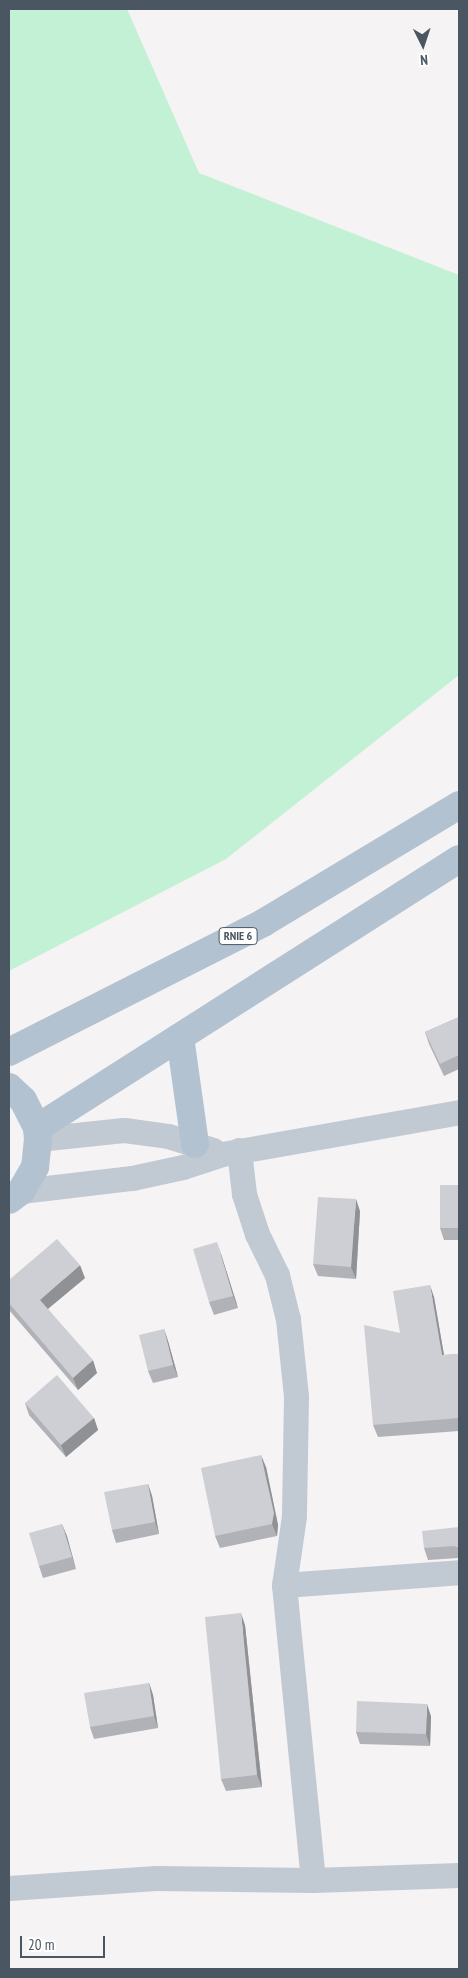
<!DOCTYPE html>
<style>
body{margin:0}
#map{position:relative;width:468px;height:1978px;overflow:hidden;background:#f5f3f3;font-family:"PT Sans Narrow",sans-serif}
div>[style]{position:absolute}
.green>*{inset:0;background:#c3f1d5}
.street>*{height:25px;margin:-12.5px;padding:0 12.5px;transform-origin:12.5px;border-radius:12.5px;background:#c1cad2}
.primary>*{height:28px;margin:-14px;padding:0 14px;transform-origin:14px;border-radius:14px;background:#b3c2d1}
.wall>*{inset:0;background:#b0b2b7}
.shaded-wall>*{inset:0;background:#909195}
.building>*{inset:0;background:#cdcfd5}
span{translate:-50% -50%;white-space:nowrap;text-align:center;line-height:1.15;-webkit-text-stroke:4px #fff;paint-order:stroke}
.shield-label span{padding:1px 4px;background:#fff;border:1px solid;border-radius:4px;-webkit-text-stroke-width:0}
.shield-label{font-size:12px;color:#4a5661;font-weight:700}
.frame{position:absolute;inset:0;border:10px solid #4a5661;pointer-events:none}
.north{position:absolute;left:398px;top:20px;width:50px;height:50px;-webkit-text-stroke:4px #fff;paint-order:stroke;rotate:176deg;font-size:14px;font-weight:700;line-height:20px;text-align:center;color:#4a5661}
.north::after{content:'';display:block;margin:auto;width:18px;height:22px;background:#4a5661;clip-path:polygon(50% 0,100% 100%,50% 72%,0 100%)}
.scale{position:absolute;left:20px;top:1936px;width:85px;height:22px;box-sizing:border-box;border:2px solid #4a5661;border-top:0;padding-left:6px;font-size:15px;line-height:18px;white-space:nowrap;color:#4a5661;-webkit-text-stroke:4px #fff;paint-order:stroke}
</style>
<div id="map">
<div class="green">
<div style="clip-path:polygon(9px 9px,127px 9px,199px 173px,459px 275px,459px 675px,226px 859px,9px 971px)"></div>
</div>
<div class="street">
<div style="left:38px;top:1139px;width:86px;rotate:-6deg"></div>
<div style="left:124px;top:1130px;width:44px;rotate:7.8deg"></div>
<div style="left:168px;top:1136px;width:47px;rotate:17.3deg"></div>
<div style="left:239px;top:1150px;width:44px;rotate:83.5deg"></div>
<div style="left:244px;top:1194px;width:42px;rotate:72deg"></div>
<div style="left:257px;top:1234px;width:46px;rotate:64deg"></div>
<div style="left:277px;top:1275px;width:45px;rotate:76deg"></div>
<div style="left:288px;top:1319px;width:78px;rotate:84.1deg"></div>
<div style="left:296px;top:1397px;width:119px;rotate:91deg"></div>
<div style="left:294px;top:1516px;width:70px;rotate:98.2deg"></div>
<div style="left:284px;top:1585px;width:296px;rotate:84.4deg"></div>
<div style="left:21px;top:1191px;width:112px;rotate:-6.7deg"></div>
<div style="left:132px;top:1178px;width:52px;rotate:-12.2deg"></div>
<div style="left:183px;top:1167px;width:41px;rotate:-18.4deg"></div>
<div style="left:222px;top:1154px;width:241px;rotate:-10deg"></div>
<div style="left:284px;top:1585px;width:175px;rotate:-4.2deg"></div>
<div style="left:9px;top:1888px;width:147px;rotate:-3.9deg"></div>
<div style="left:156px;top:1878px;width:157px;rotate:0.7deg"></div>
<div style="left:313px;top:1880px;width:146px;rotate:-2deg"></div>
</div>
<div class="primary">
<div style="left:180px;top:1037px;width:108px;rotate:82deg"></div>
<div style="left:9px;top:1052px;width:285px;rotate:-26.9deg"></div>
<div style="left:263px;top:923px;width:229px;rotate:-31deg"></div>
<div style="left:9px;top:1087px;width:19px;rotate:43deg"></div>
<div style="left:23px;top:1100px;width:31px;rotate:63deg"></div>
<div style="left:37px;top:1128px;width:11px;rotate:85deg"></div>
<div style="left:38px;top:1139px;width:28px;rotate:96deg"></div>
<div style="left:35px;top:1167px;width:28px;rotate:120deg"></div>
<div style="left:21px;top:1191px;width:15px;rotate:143deg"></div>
<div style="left:37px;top:1128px;width:500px;rotate:-32.52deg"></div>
</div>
<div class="wall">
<div style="clip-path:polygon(459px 1017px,459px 1069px,444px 1076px,429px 1044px,425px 1032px)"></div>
<div style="clip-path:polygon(459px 1185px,459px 1240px,444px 1240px,440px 1228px)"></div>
<div style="clip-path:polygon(360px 1211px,356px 1279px,318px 1276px,313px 1264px)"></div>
<div style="clip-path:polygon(221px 1254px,238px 1308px,214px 1315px,209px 1302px)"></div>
<div style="clip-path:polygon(85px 1278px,48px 1309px,97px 1373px,78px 1390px,9px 1310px,9px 1280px)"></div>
<div style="clip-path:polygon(434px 1297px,444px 1355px,459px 1354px,459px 1431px,378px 1437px,373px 1425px)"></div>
<div style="clip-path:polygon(164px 1329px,168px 1341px,178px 1377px,153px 1383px,148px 1371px)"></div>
<div style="clip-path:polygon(25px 1403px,94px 1418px,98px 1430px,66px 1457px,29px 1415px)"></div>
<div style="clip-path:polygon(266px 1467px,278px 1525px,277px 1536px,220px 1548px,215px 1536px)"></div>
<div style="clip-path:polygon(148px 1484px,152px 1496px,159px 1534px,116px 1543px,112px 1530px)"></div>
<div style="clip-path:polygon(62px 1524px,76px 1569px,43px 1578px,39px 1566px)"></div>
<div style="clip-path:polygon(459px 1527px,459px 1558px,458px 1558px,428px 1560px,424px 1548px)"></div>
<div style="clip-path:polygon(245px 1625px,262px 1787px,226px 1791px,221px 1779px)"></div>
<div style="clip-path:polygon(149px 1683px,153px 1695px,158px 1728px,94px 1739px,90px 1727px)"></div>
<div style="clip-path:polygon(431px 1716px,430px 1746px,360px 1744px,356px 1732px)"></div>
</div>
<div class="shaded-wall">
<div style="clip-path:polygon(356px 1199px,360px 1211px,356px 1279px,351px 1267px)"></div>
<div style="clip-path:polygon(217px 1242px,221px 1254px,238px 1308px,233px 1296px)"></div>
<div style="clip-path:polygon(80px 1265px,85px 1278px,44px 1312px,40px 1300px)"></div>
<div style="clip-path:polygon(430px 1285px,434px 1297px,446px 1367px,442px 1355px)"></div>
<div style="clip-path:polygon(164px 1329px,168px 1341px,178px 1377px,173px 1365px)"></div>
<div style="clip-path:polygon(93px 1360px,97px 1373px,78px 1390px,73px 1378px)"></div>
<div style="clip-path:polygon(94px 1418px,98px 1430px,66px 1457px,61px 1445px)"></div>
<div style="clip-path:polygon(261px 1455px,266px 1467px,278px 1525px,277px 1536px,272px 1524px)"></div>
<div style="clip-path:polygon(148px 1484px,152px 1496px,159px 1534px,155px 1522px)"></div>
<div style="clip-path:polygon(62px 1524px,67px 1536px,76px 1569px,72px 1557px)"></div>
<div style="clip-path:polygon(241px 1613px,245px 1625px,262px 1787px,257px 1775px)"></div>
<div style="clip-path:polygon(149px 1683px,153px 1695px,158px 1728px,154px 1716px)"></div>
<div style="clip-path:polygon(427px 1704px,431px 1716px,430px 1746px,426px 1734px)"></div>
</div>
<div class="building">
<div style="clip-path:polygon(459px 1017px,459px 1055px,440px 1064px,425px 1032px)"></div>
<div style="clip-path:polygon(440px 1185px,459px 1185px,459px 1228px,440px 1228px)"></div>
<div style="clip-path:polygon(318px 1197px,356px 1199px,351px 1267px,313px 1264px)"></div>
<div style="clip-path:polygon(57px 1239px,80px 1265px,40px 1300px,93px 1360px,73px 1378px,9px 1303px,9px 1280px)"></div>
<div style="clip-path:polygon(217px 1242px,233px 1296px,209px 1302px,193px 1249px)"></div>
<div style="clip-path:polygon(430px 1285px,442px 1355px,459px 1354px,459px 1418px,373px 1425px,364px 1325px,400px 1333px,393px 1291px)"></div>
<div style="clip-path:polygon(164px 1329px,173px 1365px,148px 1371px,139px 1335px)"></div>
<div style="clip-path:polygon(57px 1375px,94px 1418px,61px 1445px,25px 1403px)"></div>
<div style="clip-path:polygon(261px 1455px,274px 1513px,272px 1524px,215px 1536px,201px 1468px)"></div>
<div style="clip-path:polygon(148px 1484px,155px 1522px,112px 1530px,104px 1492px)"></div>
<div style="clip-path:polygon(62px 1524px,72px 1557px,39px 1566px,29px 1533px)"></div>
<div style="clip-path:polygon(459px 1527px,459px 1548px,454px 1546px,424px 1548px,422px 1531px)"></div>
<div style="clip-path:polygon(241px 1613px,257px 1775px,221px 1779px,205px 1617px)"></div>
<div style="clip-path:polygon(149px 1683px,154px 1716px,90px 1727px,84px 1693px)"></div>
<div style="clip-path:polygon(357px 1701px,427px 1704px,426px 1734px,356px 1732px)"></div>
</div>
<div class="shield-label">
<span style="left:238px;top:936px">RNIE 6</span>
</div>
<div class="frame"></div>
<div class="north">N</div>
<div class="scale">20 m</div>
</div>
